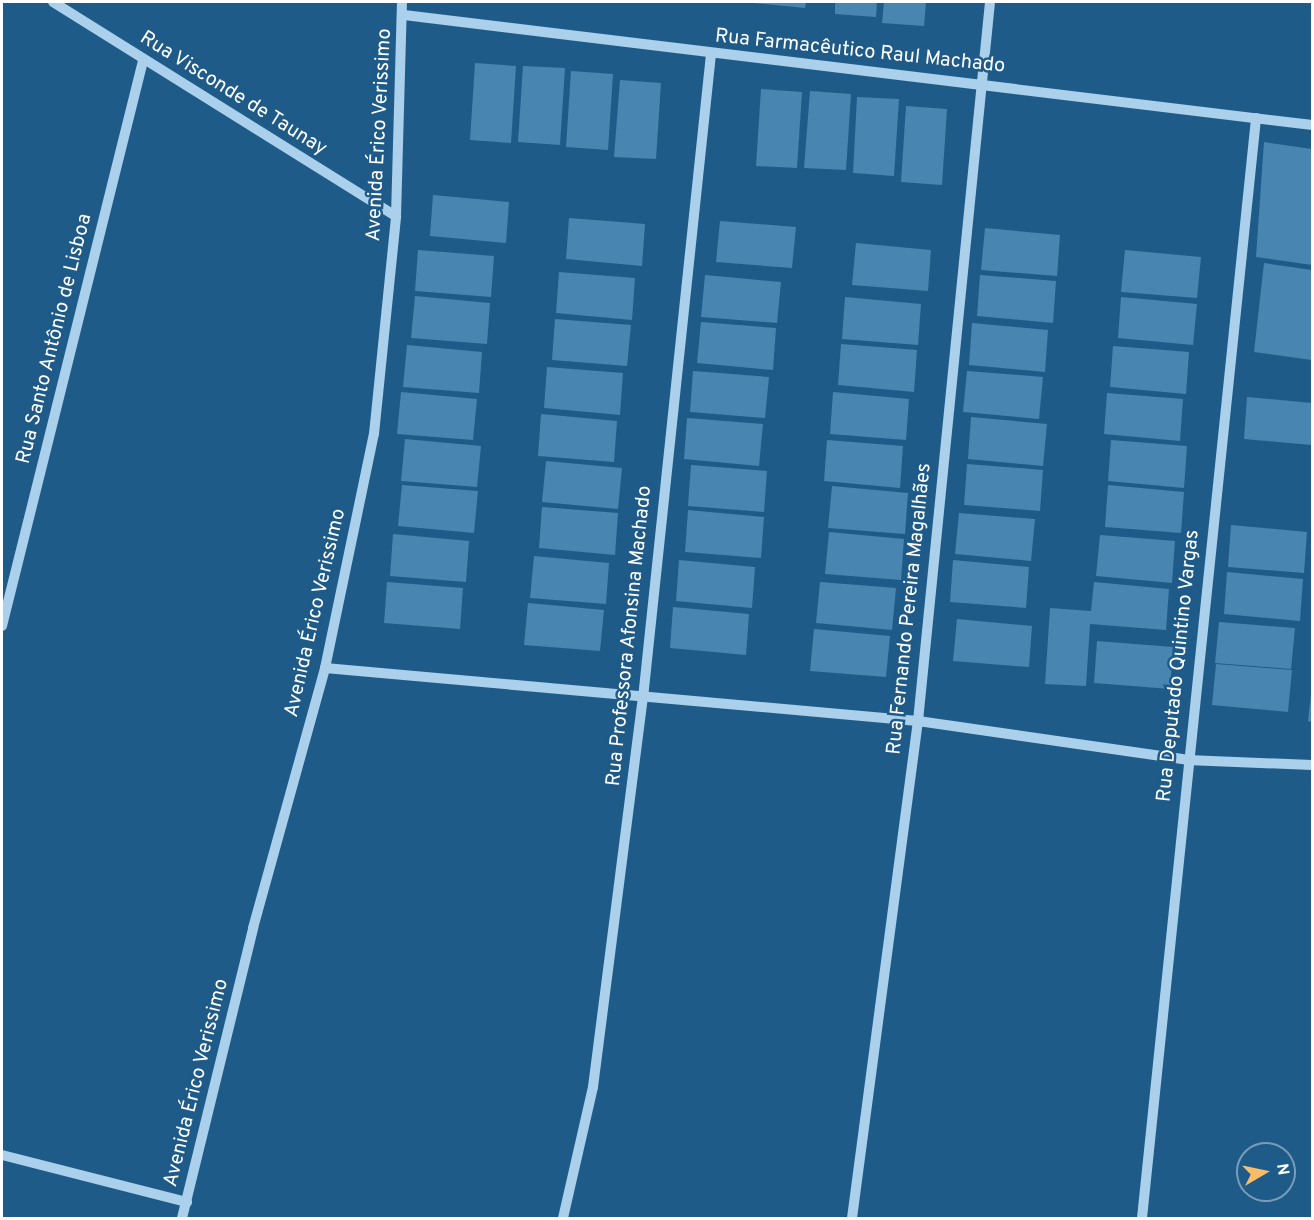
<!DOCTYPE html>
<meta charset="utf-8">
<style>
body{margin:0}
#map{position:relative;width:1314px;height:1220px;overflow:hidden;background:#1f5b89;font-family:Overpass,sans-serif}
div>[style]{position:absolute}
.building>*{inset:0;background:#4885b1}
.minor>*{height:10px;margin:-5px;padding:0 5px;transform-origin:5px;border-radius:5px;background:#aad0eb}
span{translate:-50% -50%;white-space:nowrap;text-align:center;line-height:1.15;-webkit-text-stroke:5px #1f5b89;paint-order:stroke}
.street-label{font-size:20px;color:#fff}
.frame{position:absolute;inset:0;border:3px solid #fff;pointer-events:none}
.north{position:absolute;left:1236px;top:1142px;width:60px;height:60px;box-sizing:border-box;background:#1f5b89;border:2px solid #799db8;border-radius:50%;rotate:81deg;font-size:16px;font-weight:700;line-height:24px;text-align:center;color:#fff}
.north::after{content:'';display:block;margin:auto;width:21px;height:27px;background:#f9bd6a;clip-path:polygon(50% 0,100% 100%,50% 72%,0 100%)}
</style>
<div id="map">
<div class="building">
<div style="clip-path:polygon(745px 2px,806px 2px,805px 8px)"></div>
<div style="clip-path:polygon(835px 2px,877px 2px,876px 17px,835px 14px)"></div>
<div style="clip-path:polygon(884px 2px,926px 2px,924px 26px,882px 23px)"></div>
<div style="clip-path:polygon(475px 63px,516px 66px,511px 143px,470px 140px)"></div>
<div style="clip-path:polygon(523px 66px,565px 68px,560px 145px,518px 142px)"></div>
<div style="clip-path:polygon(571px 71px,613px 74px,608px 150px,566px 147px)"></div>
<div style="clip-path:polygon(620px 80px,661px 83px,656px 159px,614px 157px)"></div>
<div style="clip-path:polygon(761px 89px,802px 92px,797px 168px,756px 166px)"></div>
<div style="clip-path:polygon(810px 91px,851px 94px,846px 170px,804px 168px)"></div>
<div style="clip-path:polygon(857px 97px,899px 99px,894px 176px,853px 173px)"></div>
<div style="clip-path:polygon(906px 106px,947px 109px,942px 185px,901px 182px)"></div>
<div style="clip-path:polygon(1264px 142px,1312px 149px,1312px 265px,1256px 257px)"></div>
<div style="clip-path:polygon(433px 195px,509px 202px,506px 243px,430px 236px)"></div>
<div style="clip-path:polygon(569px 218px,645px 224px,642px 266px,566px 259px)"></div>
<div style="clip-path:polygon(720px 221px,796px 227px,792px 268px,716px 262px)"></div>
<div style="clip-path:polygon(985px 228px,1060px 235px,1057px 276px,981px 270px)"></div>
<div style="clip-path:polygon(856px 243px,931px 250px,928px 291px,852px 285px)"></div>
<div style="clip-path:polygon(418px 250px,494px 256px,491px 297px,415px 291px)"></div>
<div style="clip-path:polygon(1125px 250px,1201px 257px,1197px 298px,1121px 292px)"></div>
<div style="clip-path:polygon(1264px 263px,1312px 270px,1312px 360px,1254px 352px)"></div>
<div style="clip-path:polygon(559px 272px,635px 278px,632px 320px,556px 313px)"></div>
<div style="clip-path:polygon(705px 275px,781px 282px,777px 323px,701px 317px)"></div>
<div style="clip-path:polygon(980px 275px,1056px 281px,1053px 323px,977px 316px)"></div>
<div style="clip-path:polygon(415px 296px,490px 303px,487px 344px,411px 338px)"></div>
<div style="clip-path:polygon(845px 297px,921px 304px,918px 345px,842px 339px)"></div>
<div style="clip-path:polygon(1121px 297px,1197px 304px,1193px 345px,1118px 338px)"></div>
<div style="clip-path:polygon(555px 319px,631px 325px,627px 366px,552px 360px)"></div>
<div style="clip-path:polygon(701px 322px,776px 328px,773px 370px,697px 363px)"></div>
<div style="clip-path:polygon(972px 323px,1048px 330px,1045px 372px,969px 365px)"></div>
<div style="clip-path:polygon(841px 344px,917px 350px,914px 392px,838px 385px)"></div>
<div style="clip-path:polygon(407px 345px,482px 352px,479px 393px,403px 387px)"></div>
<div style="clip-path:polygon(1113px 346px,1189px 352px,1186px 394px,1110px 387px)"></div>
<div style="clip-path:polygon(547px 367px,623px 373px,620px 415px,544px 408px)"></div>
<div style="clip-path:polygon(693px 371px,769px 377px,765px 418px,690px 412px)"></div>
<div style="clip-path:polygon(967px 371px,1043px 377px,1039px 419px,963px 412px)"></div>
<div style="clip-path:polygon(401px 392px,477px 399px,473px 440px,397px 434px)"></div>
<div style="clip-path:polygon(833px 392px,909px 399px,906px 440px,830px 434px)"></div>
<div style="clip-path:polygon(1107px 393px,1183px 399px,1180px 441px,1104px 434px)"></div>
<div style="clip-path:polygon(1247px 397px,1312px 403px,1312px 445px,1244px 439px)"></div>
<div style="clip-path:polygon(541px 414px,617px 421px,614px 462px,538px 456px)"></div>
<div style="clip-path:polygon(971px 417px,1047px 424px,1043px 466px,968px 459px)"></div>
<div style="clip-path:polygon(687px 418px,763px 424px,759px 466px,684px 459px)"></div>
<div style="clip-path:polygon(405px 439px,481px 446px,477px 487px,401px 481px)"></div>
<div style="clip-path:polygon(827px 440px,903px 446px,900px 488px,824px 481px)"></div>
<div style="clip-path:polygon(1111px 440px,1187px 446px,1184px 488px,1108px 481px)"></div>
<div style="clip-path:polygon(546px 461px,622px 468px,618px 509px,542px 502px)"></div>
<div style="clip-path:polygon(967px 464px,1043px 470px,1040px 511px,964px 505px)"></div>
<div style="clip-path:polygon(691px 465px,767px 471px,764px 512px,688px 506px)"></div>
<div style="clip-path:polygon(402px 485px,478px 491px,474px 533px,398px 526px)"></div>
<div style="clip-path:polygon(1108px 485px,1184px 492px,1181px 533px,1105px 527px)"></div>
<div style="clip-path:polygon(832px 486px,908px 493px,905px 534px,828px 528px)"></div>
<div style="clip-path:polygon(542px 507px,618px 513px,615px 555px,539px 548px)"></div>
<div style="clip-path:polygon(688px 510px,764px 517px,761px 558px,685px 552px)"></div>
<div style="clip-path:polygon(959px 513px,1035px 519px,1031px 561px,955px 554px)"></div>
<div style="clip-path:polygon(1231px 525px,1307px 532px,1304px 573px,1228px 567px)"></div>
<div style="clip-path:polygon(829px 532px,904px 539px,901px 580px,825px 574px)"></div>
<div style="clip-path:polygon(393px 534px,469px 541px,466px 582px,390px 576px)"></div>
<div style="clip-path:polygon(1100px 535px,1175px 541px,1172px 583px,1096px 576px)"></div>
<div style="clip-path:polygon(534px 556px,609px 563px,606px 604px,530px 598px)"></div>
<div style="clip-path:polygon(679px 560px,755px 567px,752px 608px,676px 601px)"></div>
<div style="clip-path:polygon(953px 560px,1029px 567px,1026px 608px,950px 602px)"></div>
<div style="clip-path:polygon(1227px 572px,1303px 579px,1300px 621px,1224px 614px)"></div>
<div style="clip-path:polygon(387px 582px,463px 588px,460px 629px,384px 623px)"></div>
<div style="clip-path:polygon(820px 582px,896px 588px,892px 630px,816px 623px)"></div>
<div style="clip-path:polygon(1094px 582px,1169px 589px,1166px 630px,1090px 624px,1086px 686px,1045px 684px,1050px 608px,1091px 611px)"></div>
<div style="clip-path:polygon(528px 603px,604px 610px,600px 651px,524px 645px)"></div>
<div style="clip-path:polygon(673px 607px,749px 614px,746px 655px,670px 648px)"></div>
<div style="clip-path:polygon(957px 619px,1032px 626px,1029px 667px,953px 661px)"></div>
<div style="clip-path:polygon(1219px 622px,1295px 628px,1291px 669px,1215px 663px)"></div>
<div style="clip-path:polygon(814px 629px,890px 636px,886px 677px,810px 671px)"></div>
<div style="clip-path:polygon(1097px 641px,1173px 647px,1170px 689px,1094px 683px)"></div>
<div style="clip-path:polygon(1216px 664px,1292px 670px,1288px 712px,1212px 705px)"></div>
<div style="clip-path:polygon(1312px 686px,1312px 722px,1308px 721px)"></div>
</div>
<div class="minor">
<div style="left:53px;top:2px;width:404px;rotate:32deg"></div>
<div style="left:404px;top:15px;width:915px;rotate:6.91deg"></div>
<div style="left:2px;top:626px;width:582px;rotate:-75.99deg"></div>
<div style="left:325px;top:668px;width:595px;rotate:5.11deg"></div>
<div style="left:918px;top:721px;width:272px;rotate:8.2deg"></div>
<div style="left:1187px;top:760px;width:125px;rotate:2.3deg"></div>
<div style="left:2px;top:1155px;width:191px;rotate:14.3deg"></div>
<div style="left:182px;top:1218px;width:299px;rotate:-76.2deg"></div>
<div style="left:253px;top:928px;width:270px;rotate:-74.5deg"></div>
<div style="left:325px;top:668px;width:239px;rotate:-78.2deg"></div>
<div style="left:374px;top:434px;width:219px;rotate:-84.2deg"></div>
<div style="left:396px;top:216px;width:214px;rotate:-88.4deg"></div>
<div style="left:563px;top:1218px;width:134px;rotate:-77.1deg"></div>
<div style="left:593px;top:1087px;width:392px;rotate:-82.7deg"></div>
<div style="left:643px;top:698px;width:648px;rotate:-83.97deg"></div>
<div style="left:852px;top:1218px;width:501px;rotate:-82.44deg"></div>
<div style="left:918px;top:721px;width:723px;rotate:-84.28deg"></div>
<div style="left:1142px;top:1218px;width:1106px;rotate:-84.08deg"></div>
</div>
<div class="street-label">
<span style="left:860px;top:52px;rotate:6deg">Rua Farmacêutico Raul Machado</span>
<span style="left:233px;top:94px;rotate:32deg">Rua Visconde de Taunay</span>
<span style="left:380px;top:135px;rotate:-87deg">Avenida Érico Verissimo</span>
<span style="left:55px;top:339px;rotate:-76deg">Rua Santo Antônio de Lisboa</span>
<span style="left:910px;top:609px;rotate:-84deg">Rua Fernando Pereira Magalhães</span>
<span style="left:316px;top:613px;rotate:-77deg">Avenida Érico Verissimo</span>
<span style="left:630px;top:636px;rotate:-84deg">Rua Professora Afonsina Machado</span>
<span style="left:1179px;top:666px;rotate:-84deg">Rua Deputado Quintino Vargas</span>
<span style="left:197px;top:1083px;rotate:-76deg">Avenida Érico Verissimo</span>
</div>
<div class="frame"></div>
<div class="north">N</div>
</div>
